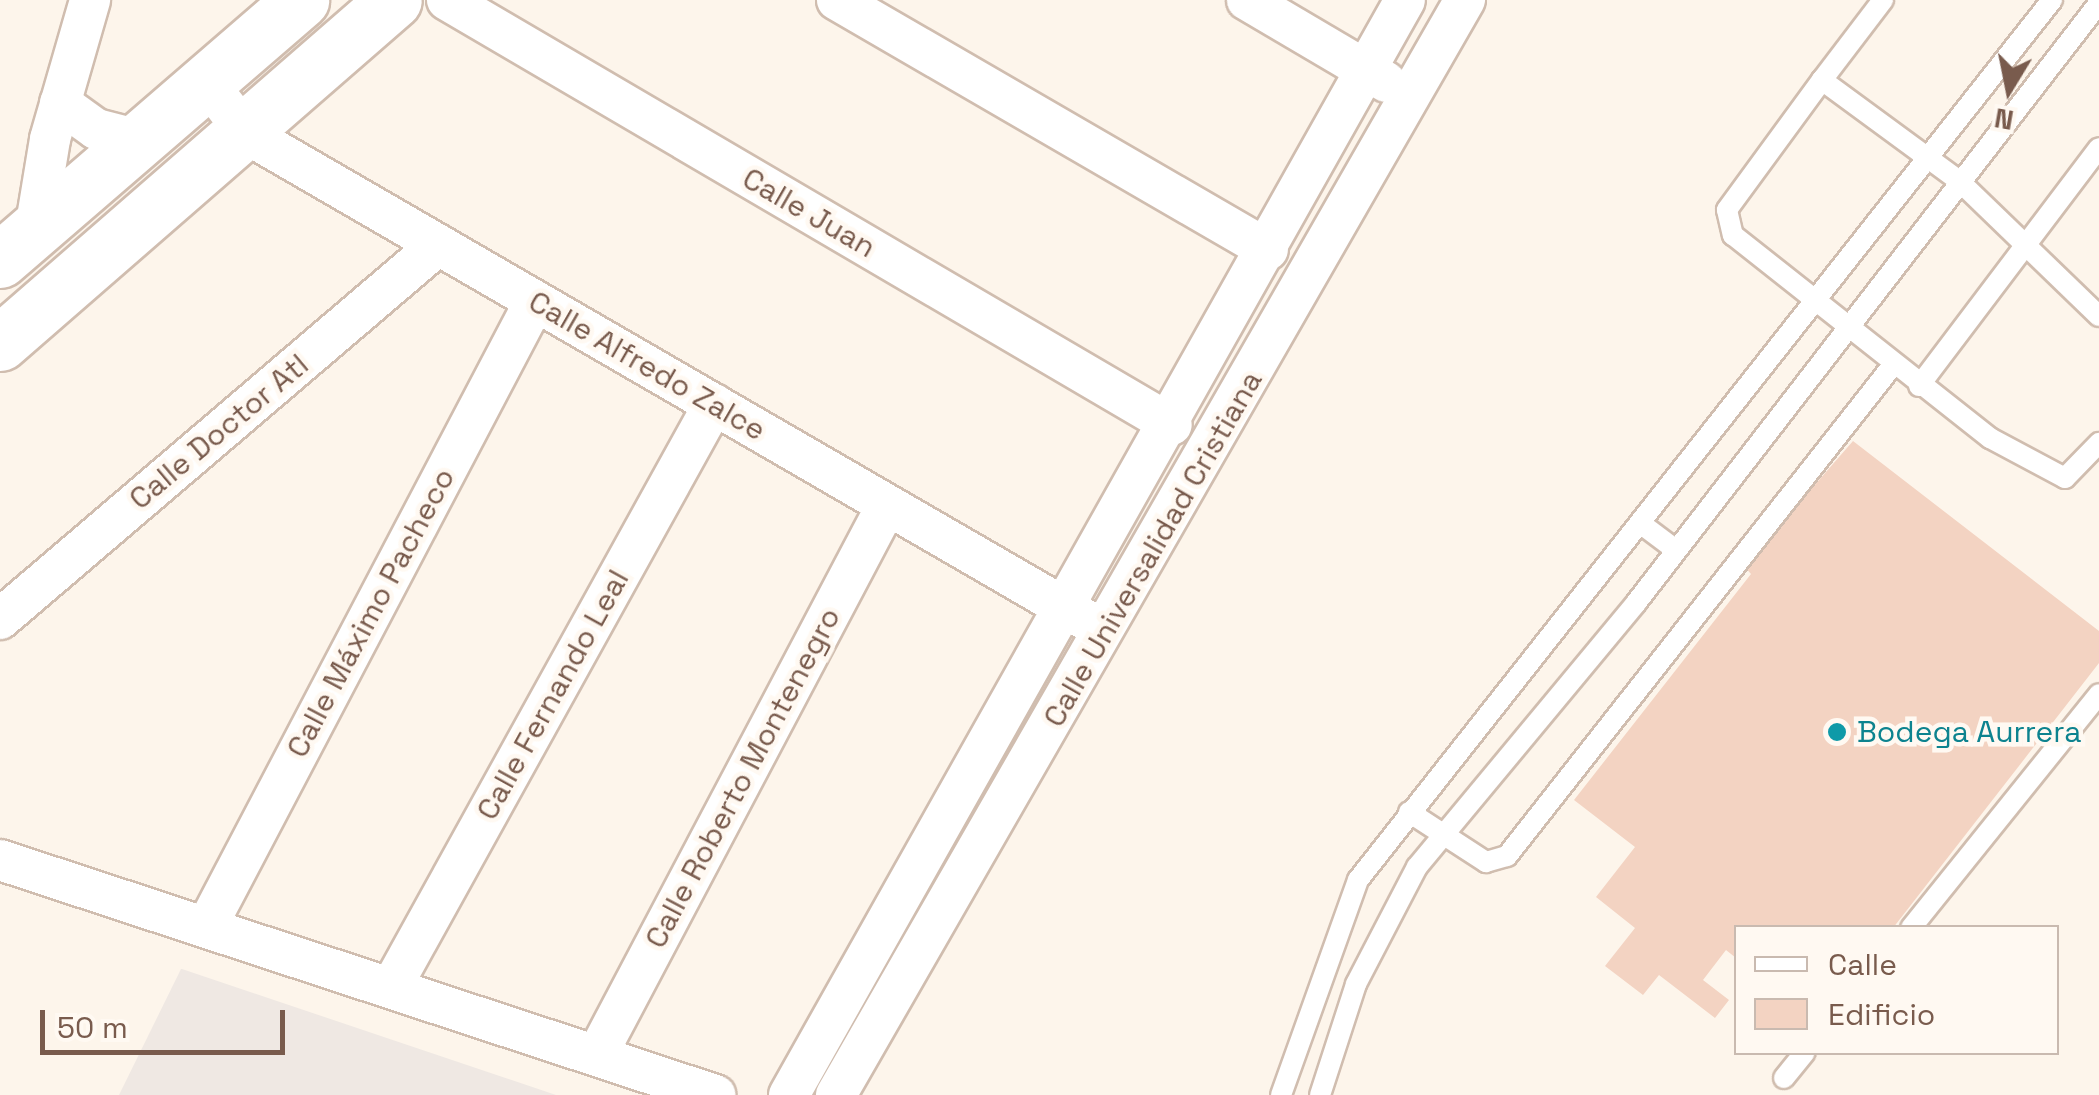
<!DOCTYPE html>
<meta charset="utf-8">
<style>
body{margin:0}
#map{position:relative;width:2099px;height:1095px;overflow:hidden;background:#fdf5eb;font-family:"Space Grotesk",sans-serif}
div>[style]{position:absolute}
.industrial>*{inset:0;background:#efe8e3}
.building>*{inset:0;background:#f3d3c2}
.roads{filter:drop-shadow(2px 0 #d0bdaf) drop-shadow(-2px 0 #d0bdaf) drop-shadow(0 2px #d0bdaf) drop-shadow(0 -2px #d0bdaf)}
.lane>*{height:20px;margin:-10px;padding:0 10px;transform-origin:10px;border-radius:10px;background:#fff}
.street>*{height:40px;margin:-20px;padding:0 20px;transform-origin:20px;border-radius:20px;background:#fff}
.secondary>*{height:55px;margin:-27.5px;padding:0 27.5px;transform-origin:27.5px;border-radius:27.5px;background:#fff}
.dots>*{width:28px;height:28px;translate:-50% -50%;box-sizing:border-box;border:5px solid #fff9f2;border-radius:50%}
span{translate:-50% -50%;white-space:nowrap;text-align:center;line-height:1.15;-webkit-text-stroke:9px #fff9f2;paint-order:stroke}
.street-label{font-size:30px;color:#795b4d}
.culture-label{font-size:30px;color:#0d838f}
.left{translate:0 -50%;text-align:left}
.legend{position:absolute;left:1734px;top:925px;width:325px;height:130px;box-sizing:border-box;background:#fff9f2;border:2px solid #c9bab0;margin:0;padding:12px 18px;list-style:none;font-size:30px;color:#795b4d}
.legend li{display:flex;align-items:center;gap:20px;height:50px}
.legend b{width:50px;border:2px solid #c9bab0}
.north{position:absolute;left:1959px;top:40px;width:100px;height:100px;-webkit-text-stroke:8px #fff9f2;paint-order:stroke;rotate:190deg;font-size:28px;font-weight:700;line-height:40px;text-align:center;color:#795b4d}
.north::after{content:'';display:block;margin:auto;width:35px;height:45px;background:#795b4d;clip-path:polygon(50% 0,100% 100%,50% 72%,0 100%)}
.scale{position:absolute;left:40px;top:1010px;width:245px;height:45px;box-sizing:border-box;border:5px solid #795b4d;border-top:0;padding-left:12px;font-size:30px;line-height:35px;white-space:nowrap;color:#795b4d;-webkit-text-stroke:8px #fff9f2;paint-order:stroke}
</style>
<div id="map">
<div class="industrial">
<div style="clip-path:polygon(181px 969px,182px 969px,556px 1095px,119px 1095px)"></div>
</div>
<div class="building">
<div style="clip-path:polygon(1853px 441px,2099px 631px,2099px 663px,1893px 928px,1736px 928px,1736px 958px,1726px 950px,1703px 980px,1729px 1000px,1715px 1018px,1659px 975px,1643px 995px,1605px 966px,1635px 928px,1596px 897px,1635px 847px,1574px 800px,1751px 574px,1744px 566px)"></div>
</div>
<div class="roads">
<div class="lane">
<div style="left:1822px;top:80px;width:101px;rotate:-52.7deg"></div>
<div style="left:2099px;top:316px;width:196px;rotate:-136deg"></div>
<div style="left:1958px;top:180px;width:169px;rotate:-143.7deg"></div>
<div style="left:1822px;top:80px;width:161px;rotate:126.2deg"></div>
<div style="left:1727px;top:210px;width:26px;rotate:77deg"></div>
<div style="left:1733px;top:235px;width:328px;rotate:38.3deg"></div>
<div style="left:1990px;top:438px;width:85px;rotate:28.1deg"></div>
<div style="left:2065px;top:478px;width:49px;rotate:-45.8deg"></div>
<div style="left:1919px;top:386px;width:298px;rotate:-52.9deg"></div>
<div style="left:1640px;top:523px;width:45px;rotate:36.9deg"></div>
<div style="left:1409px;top:812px;width:92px;rotate:33deg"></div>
<div style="left:1486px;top:862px;width:22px;rotate:-16deg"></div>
<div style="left:1507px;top:856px;width:625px;rotate:-51.83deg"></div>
<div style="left:1911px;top:928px;width:300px;rotate:-51.2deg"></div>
<div style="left:1784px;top:1078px;width:33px;rotate:-51deg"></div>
<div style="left:1281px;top:1095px;width:228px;rotate:-70.3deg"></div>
<div style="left:1358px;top:880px;width:1121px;rotate:-51.74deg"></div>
<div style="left:1320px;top:1095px;width:117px;rotate:-72deg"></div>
<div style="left:1356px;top:984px;width:132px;rotate:-62.5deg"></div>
<div style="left:1417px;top:867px;width:343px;rotate:-50.3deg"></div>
<div style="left:1636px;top:603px;width:758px;rotate:-52.34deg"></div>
</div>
<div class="street">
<div style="left:447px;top:0;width:840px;rotate:30.38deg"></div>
<div style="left:837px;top:0;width:498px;rotate:30.1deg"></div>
<div style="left:1247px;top:0;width:161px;rotate:30.5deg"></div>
<div style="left:205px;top:80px;width:68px;rotate:52.1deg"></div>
<div style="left:247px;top:134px;width:970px;rotate:30.08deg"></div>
<div style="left:60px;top:103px;width:44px;rotate:35.8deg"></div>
<div style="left:96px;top:129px;width:44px;rotate:14.3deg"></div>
<div style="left:35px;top:230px;width:92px;rotate:-80.6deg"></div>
<div style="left:50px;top:139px;width:145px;rotate:-73.9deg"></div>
<div style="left:0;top:619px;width:576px;rotate:-40.49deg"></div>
<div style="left:0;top:860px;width:753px;rotate:18.19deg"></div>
<div style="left:207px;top:926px;width:706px;rotate:-62.31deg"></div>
<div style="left:392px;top:986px;width:665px;rotate:-61.05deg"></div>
<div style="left:599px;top:1051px;width:617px;rotate:-62.19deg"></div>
<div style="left:789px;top:1095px;width:1256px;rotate:-60.64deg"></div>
<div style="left:836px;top:1095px;width:1263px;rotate:-60.13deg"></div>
</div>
<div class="secondary">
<div style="left:0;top:260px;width:398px;rotate:-40.8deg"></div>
<div style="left:0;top:343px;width:522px;rotate:-41.04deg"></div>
</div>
</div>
<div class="dots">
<div style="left:1837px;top:732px;background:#0f9aa8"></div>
</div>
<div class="street-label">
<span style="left:809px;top:213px;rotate:30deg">Calle Juan</span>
<span style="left:647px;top:366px;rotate:30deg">Calle Alfredo Zalce</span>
<span style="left:219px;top:432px;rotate:-40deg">Calle Doctor Atl</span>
<span style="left:1153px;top:549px;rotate:-60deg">Calle Universalidad Cristiana</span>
<span style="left:371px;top:613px;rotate:-62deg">Calle Máximo Pacheco</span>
<span style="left:553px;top:695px;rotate:-61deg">Calle Fernando Leal</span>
<span style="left:743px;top:778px;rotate:-62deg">Calle Roberto Montenegro</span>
</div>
<div class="culture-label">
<span class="left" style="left:1857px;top:732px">Bodega Aurrera</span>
</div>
<ul class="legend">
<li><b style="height:12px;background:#fff"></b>Calle</li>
<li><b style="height:28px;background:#f3d3c2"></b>Edificio</li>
</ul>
<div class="north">N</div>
<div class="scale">50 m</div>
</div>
